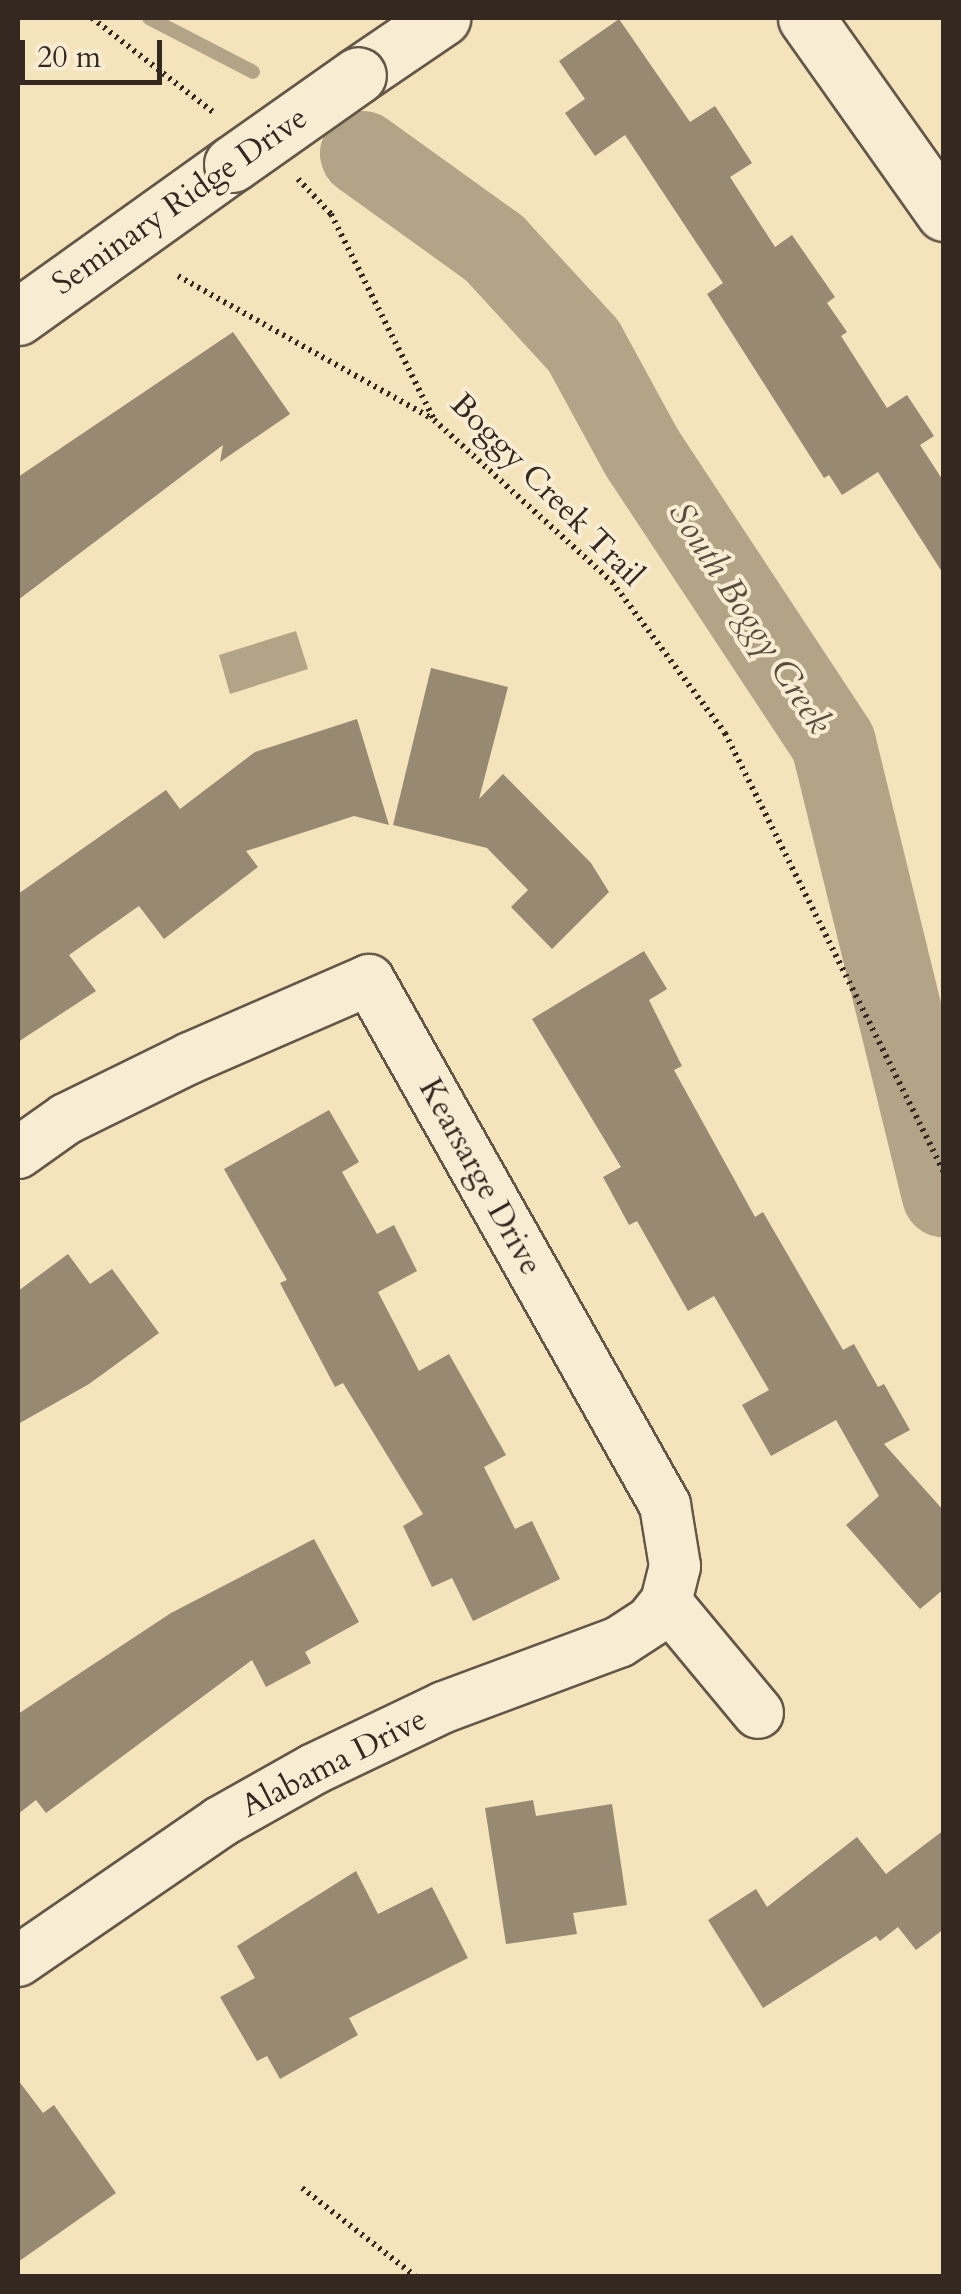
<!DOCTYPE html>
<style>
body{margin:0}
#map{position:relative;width:961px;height:2294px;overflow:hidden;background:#f5e3bc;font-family:Cardo,serif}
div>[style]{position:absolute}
.water>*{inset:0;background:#b3a387}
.stream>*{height:14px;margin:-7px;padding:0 7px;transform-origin:7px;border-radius:7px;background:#b3a387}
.river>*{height:85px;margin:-42.5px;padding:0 42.5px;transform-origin:42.5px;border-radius:42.5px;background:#b3a387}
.building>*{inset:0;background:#988972}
.path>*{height:6px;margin-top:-3px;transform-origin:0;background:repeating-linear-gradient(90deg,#342821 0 2.5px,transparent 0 7.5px)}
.roads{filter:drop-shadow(2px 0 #645748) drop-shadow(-2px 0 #645748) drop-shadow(0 2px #645748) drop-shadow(0 -2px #645748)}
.minor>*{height:50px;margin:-25px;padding:0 25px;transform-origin:25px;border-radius:25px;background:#f8edd3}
.tertiary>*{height:55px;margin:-27.5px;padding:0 27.5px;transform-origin:27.5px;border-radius:27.5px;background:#f8edd3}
.bridges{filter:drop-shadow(2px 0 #645748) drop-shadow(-2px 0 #645748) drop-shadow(0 2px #645748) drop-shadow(0 -2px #645748)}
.tertiary-bridge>*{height:55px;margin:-27.5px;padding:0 27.5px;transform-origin:27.5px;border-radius:27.5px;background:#f8edd3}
span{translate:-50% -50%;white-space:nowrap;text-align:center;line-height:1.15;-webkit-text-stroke:8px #f8edd3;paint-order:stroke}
.street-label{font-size:32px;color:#342821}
.water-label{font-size:35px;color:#5a4d40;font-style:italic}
.frame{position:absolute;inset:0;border:20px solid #342821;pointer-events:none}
.scale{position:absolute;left:20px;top:40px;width:142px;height:45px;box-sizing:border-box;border:5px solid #342821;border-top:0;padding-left:12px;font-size:30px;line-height:35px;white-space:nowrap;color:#342821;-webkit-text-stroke:8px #f8edd3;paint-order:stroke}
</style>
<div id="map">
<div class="water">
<div style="clip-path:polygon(296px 631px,308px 669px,230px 694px,219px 655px)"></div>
</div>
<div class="stream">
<div style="left:149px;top:18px;width:117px;rotate:27.4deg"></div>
</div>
<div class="river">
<div style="left:362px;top:153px;width:163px;rotate:35.7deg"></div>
<div style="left:494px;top:248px;width:132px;rotate:47.5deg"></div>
<div style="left:583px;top:345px;width:123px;rotate:61.4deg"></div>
<div style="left:642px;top:453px;width:347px;rotate:56.6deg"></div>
<div style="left:833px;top:743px;width:465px;rotate:76.2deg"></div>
</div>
<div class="building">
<div style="clip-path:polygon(619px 19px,690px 122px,715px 106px,752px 163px,730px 177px,775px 247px,792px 235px,835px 297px,827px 303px,847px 332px,841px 336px,887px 408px,907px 395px,934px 436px,920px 445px,944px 482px,944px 575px,878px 472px,842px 495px,829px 475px,824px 478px,707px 294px,723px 283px,625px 135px,595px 156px,565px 113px,585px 99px,559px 61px)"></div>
<div style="clip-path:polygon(233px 332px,290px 414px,220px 462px,223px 445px,18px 600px,18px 477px)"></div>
<div style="clip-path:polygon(431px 668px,508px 687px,479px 799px,503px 774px,591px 863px,609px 892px,552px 949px,511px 907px,528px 890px,487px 848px,393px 825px)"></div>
<div style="clip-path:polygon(357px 719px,389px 825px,354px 816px,246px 851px,258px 867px,164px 939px,139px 906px,69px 955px,96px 991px,18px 1042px,18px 894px,166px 790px,180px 809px,255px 752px)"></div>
<div style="clip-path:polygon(644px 951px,667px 989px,649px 1000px,682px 1066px,674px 1070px,755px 1217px,763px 1212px,843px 1350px,854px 1344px,878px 1387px,884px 1384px,910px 1430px,884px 1444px,944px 1511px,944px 1589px,920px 1609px,846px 1525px,879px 1496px,836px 1420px,771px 1456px,742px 1405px,769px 1390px,714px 1296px,688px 1311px,637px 1221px,629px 1225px,603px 1177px,621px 1167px,532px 1019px)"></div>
<div style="clip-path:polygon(329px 1110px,359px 1162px,342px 1172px,377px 1234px,394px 1225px,417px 1271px,378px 1292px,419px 1371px,449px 1354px,506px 1455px,484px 1467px,515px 1529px,532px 1521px,560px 1579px,473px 1621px,452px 1578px,432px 1587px,403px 1526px,423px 1514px,343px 1383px,335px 1387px,280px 1283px,287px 1280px,224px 1169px)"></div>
<div style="clip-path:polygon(68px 1254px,90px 1284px,112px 1269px,159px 1333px,89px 1384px,18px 1424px,18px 1291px)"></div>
<div style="clip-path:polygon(314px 1539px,359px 1622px,305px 1652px,311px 1663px,266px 1687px,252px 1660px,46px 1813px,36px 1800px,18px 1814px,18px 1714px,171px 1613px)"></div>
<div style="clip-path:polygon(533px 1800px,536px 1816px,612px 1804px,627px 1905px,573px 1913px,577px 1934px,506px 1944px,485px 1808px)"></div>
<div style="clip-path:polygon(944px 1830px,944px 1929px,916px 1950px,898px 1927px,880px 1941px,876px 1936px,763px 2008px,708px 1920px,756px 1889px,767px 1907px,857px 1837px,886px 1874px)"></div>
<div style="clip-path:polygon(356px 1871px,378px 1914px,432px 1887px,468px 1958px,349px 2018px,358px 2035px,280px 2079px,267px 2056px,257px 2061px,220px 1997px,255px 1978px,237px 1946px)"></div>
<div style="clip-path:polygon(18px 2080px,43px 2113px,54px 2105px,116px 2193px,18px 2262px)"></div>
</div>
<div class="path">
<div style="left:92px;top:18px;width:155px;rotate:37.9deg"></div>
<div style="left:298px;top:179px;width:48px;rotate:46.7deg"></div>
<div style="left:331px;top:214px;width:230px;rotate:63.4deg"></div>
<div style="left:434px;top:420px;width:241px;rotate:42.3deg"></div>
<div style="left:612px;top:582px;width:189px;rotate:53.2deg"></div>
<div style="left:725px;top:733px;width:491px;rotate:63.5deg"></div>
<div style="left:178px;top:276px;width:292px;rotate:29.3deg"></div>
<div style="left:302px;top:2188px;width:143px;rotate:37.9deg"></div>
</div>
<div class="roads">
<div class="minor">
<div style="left:18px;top:1153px;width:59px;rotate:-35.3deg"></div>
<div style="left:66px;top:1119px;width:138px;rotate:-26.2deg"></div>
<div style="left:190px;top:1058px;width:195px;rotate:-23.5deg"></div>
<div style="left:369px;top:980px;width:603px;rotate:60.59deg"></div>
<div style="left:665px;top:1505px;width:62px;rotate:80.7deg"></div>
<div style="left:675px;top:1566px;width:37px;rotate:104deg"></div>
<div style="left:666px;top:1602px;width:144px;rotate:50.3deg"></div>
<div style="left:18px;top:1961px;width:245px;rotate:-34.5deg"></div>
<div style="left:220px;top:1822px;width:108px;rotate:-29.4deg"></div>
<div style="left:314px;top:1769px;width:144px;rotate:-25.5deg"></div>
<div style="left:444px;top:1707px;width:187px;rotate:-20.4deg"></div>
<div style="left:619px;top:1642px;width:38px;rotate:-33deg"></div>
<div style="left:651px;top:1621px;width:24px;rotate:-52deg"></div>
</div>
<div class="tertiary">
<div style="left:806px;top:18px;width:239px;rotate:54.7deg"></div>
<div style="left:358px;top:75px;width:102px;rotate:-34.2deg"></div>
<div style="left:18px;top:317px;width:263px;rotate:-35.6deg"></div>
</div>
</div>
<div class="bridges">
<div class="tertiary-bridge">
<div style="left:232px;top:164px;width:154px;rotate:-35.2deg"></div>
</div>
</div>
<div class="street-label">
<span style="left:180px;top:201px;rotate:-35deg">Seminary Ridge Drive</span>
<span style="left:547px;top:490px;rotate:45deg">Boggy Creek Trail</span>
<span style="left:480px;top:1177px;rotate:61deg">Kearsarge Drive</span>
<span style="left:334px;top:1763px;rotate:-27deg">Alabama Drive</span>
</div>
<div class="water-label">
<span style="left:750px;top:618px;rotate:57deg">South Boggy Creek</span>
</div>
<div class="frame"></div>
<div class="scale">20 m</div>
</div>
